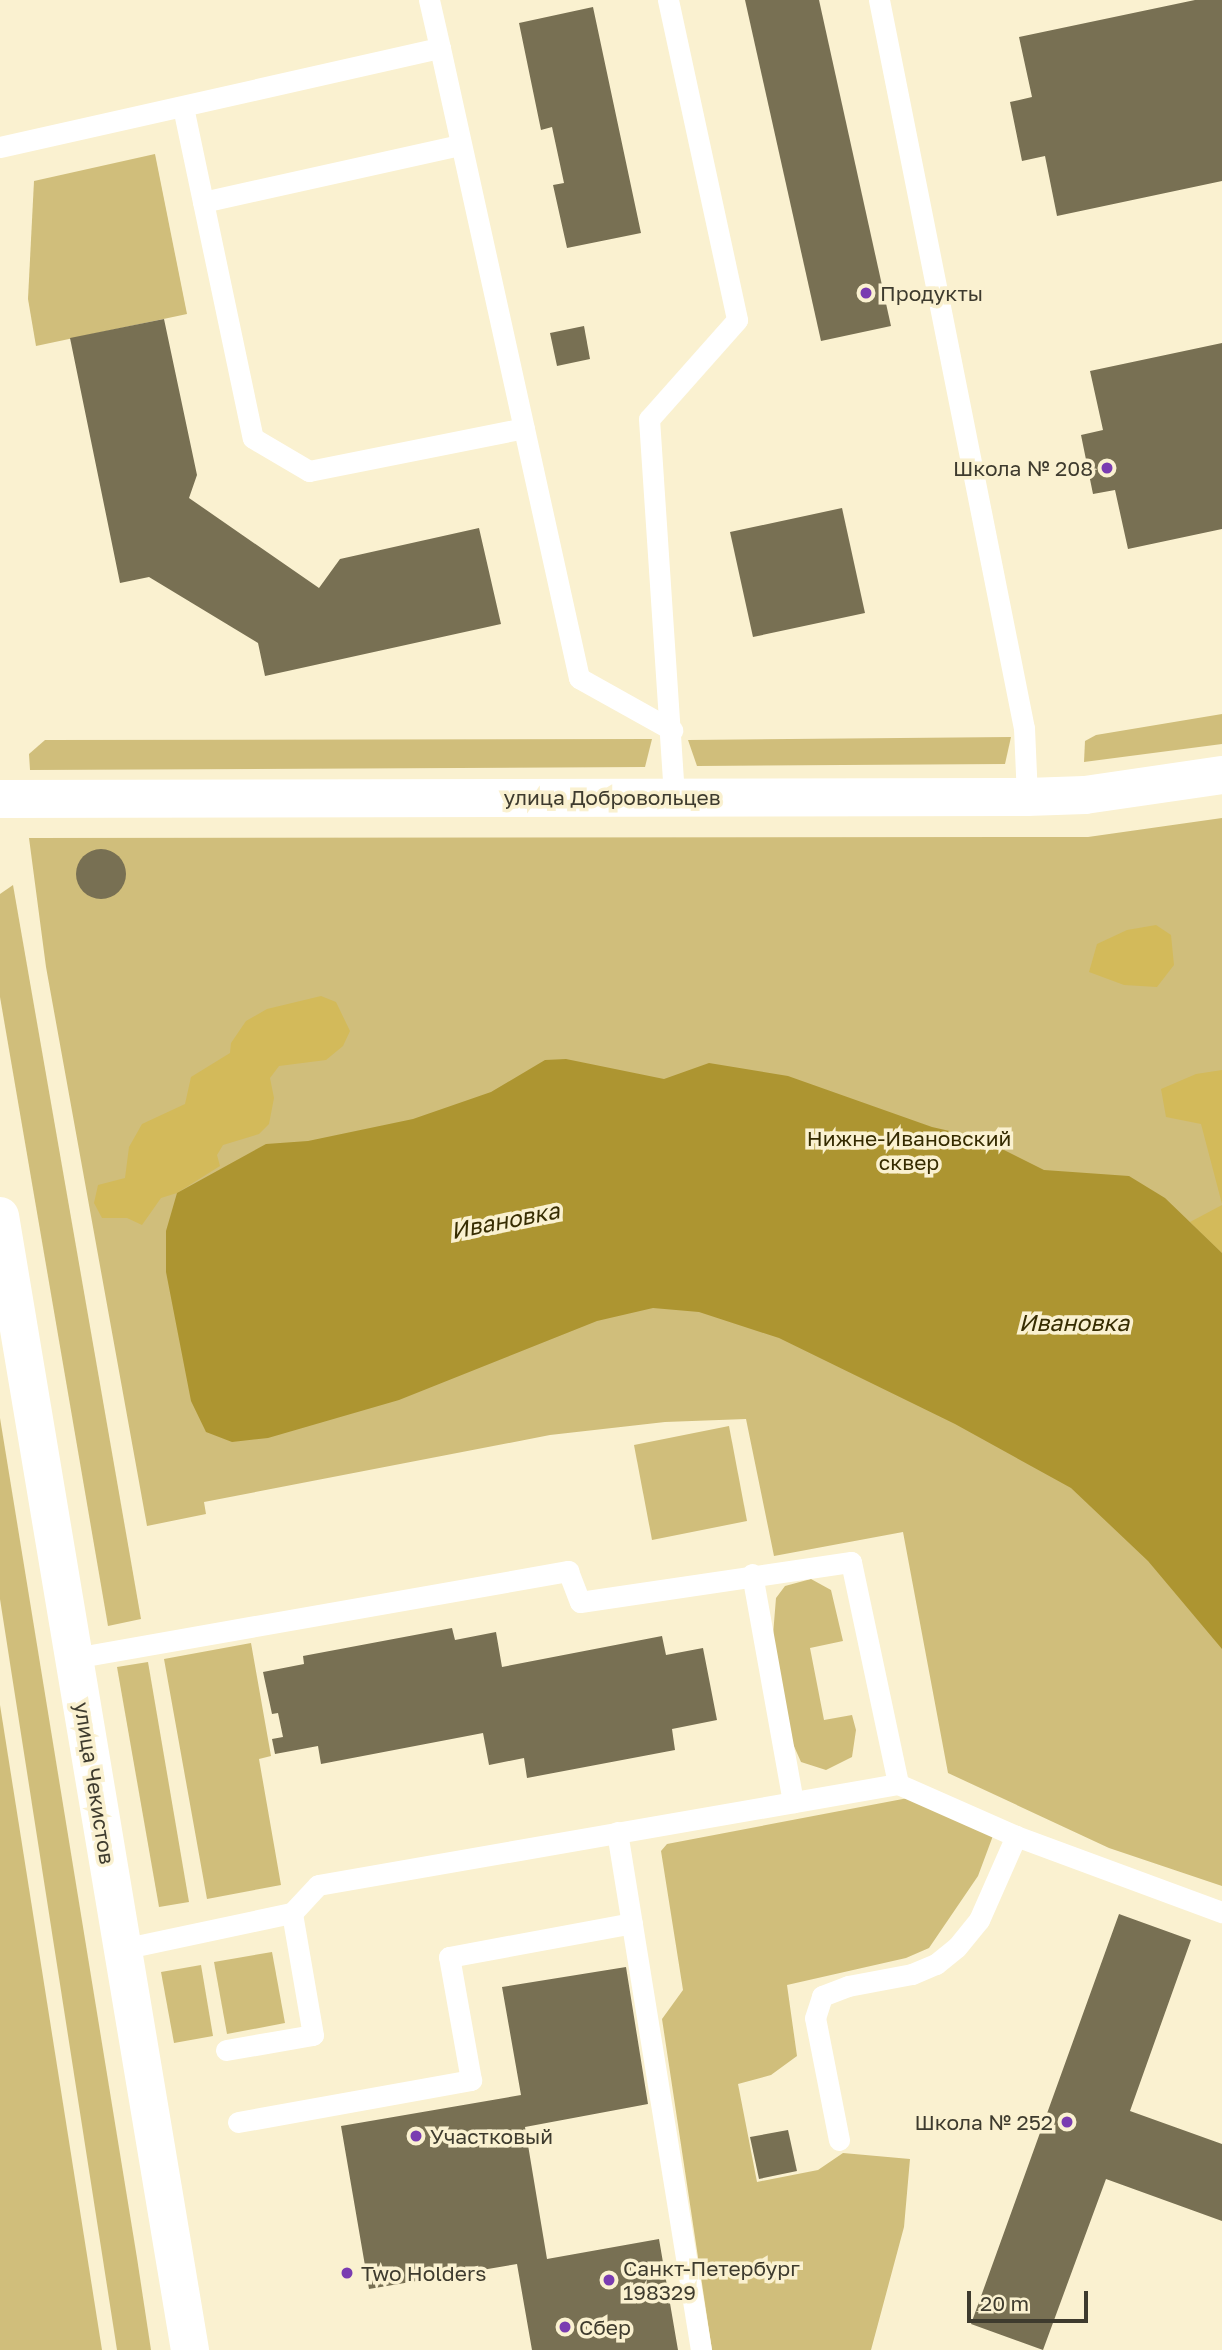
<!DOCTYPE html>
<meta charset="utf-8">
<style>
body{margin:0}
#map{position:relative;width:1222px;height:2350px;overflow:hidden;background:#faf1d0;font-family:"Golos Text",sans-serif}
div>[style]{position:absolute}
.green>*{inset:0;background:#d0be7b}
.forest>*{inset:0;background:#d3ba5a}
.water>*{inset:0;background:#ad9531}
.building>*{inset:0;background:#787053}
.round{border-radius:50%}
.service>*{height:21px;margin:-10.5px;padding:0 10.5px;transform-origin:10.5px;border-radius:10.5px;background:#fff}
.minor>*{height:38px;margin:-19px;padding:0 19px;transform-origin:19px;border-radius:19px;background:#fff}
.dots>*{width:19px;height:19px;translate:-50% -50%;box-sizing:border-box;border:4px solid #faf1d0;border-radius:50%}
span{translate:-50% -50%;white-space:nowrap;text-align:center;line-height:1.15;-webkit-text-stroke:7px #faf1d0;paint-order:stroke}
.poi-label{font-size:21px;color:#3e3b2e}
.left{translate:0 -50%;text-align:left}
.right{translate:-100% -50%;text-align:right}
.street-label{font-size:21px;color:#3e3b2e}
.park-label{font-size:21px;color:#352b00}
.water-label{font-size:23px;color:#372d02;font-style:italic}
.scale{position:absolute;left:967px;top:2291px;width:121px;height:32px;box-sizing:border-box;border:4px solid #3e3b2e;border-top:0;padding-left:9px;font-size:21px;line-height:24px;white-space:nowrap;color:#3e3b2e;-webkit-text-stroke:5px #faf1d0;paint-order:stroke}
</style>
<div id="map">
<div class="green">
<div style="clip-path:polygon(155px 154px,187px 314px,36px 346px,28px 299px,34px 181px)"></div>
<div style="clip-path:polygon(1222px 714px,1222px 744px,1084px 762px,1085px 741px,1096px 735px)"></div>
<div style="clip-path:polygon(1011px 737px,1005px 764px,697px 766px,688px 740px)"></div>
<div style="clip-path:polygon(652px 739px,645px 767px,30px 770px,29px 754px,45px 740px)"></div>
<div style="clip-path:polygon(1222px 818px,1222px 1886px,1109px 1848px,948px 1773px,903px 1532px,774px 1556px,746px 1419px,665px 1422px,550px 1435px,204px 1502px,206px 1514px,147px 1526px,46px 967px,29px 838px,1088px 837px)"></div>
<div style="clip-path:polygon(13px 885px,141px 1619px,108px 1626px,0 997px,0 894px)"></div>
<div style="clip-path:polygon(0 1418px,137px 2258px,151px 2350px,117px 2350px,0 1599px)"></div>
<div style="clip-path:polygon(729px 1426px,747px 1521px,652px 1540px,634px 1445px)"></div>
<div style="clip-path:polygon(811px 1579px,831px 1590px,843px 1641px,810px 1648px,824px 1720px,852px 1715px,856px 1730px,852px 1757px,826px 1770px,801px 1762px,793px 1744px,773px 1635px,776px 1598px,785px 1586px)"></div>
<div style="clip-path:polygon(251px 1643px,271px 1756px,259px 1759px,281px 1885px,207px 1899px,164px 1659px)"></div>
<div style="clip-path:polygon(148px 1662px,189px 1902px,159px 1907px,117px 1667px)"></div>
<div style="clip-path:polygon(0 1705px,102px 2350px,0 2350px)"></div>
<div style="clip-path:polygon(908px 1798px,994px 1833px,978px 1876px,929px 1948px,906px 1958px,787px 1985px,797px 2056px,771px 2075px,738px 2084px,757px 2182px,818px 2170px,843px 2153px,910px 2159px,904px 2227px,871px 2350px,712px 2350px,662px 2019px,683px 1990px,661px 1851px,667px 1844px)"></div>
<div style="clip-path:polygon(272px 1952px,285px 2023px,227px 2034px,214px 1962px)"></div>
<div style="clip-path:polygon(201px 1965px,213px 2036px,174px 2043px,161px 1972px)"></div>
</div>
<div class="forest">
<div style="clip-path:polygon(1156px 925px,1171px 935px,1174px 965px,1157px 987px,1124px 985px,1089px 972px,1097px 944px,1127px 930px)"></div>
<div style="clip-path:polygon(321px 996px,336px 1002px,350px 1031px,343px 1046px,326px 1060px,279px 1066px,270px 1078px,274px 1098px,269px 1124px,259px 1134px,223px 1145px,217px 1155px,220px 1166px,177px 1193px,161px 1198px,142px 1225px,127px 1218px,102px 1218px,94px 1203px,98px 1185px,125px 1178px,129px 1147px,142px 1124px,185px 1104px,191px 1077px,230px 1053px,231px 1043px,246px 1021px,267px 1009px)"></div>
<div style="clip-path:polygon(1222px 1070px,1222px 1204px,1201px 1124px,1166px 1117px,1161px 1089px,1196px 1074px)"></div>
<div style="clip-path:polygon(1222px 1205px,1222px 1253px,1190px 1222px)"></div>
</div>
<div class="water">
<div style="clip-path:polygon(566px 1059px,664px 1079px,709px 1063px,788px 1076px,932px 1127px,980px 1138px,1044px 1170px,1129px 1176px,1165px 1198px,1222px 1253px,1222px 1649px,1148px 1561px,1071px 1488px,955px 1424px,779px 1338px,699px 1312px,653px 1308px,597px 1321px,399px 1400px,268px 1438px,232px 1442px,206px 1432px,191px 1401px,166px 1272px,166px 1231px,177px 1193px,266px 1144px,308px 1141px,413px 1119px,491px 1092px,545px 1060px)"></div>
</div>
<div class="building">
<div style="clip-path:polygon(745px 0,819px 0,891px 326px,821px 341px)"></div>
<div style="clip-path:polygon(1195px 0,1222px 0,1222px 181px,1057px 216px,1045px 156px,1022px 161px,1010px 102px,1032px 97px,1019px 37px)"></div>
<div style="clip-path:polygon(593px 7px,641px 233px,567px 248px,553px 185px,564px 183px,552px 127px,541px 130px,519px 23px)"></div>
<div style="clip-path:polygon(164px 319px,197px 475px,189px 498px,319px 588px,340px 559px,479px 528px,501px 624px,265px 676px,258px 643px,149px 577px,120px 583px,70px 338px)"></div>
<div style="clip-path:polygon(584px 326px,590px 359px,557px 366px,550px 333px)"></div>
<div style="clip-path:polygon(1222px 343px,1222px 529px,1128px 549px,1115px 490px,1093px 494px,1081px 435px,1103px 430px,1090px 371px)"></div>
<div style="clip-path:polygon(842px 508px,865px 613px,753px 637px,730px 532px)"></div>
<div class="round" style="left:76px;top:849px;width:50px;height:50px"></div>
<div style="clip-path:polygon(452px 1628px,455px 1640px,496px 1632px,502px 1667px,662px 1636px,666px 1655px,703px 1648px,717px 1720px,672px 1729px,675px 1750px,527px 1778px,524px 1758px,489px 1765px,483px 1733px,321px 1764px,318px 1746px,275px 1754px,272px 1739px,283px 1737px,278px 1713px,272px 1714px,263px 1672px,304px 1664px,303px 1656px)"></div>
<div style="clip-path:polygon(1119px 1914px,1191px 1940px,1130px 2111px,1222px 2144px,1222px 2221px,1106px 2179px,1043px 2350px,971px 2324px)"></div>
<div style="clip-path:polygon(626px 1967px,648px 2104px,525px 2127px,547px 2259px,659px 2239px,678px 2350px,532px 2350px,517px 2264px,369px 2289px,341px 2126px,521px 2095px,502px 1987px)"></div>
<div style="clip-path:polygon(788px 2130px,797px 2171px,759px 2179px,750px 2137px)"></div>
</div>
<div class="service">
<div style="left:668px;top:0;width:327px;rotate:77.8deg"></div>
<div style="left:737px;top:320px;width:132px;rotate:131.6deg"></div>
<div style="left:649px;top:419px;width:378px;rotate:86.2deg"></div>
<div style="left:879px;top:0;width:742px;rotate:78.74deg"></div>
<div style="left:1024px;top:728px;width:69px;rotate:87.5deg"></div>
<div style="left:440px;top:48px;width:645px;rotate:77.56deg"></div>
<div style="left:579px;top:678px;width:107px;rotate:29.2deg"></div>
<div style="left:183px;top:107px;width:338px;rotate:78.1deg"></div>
<div style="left:253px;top:438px;width:65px;rotate:30.5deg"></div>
<div style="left:309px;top:471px;width:219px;rotate:-11.3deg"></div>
<div style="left:0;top:147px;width:451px;rotate:-12.7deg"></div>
<div style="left:440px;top:48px;width:49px;rotate:-102.9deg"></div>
<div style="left:203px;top:202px;width:264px;rotate:-12.5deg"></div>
<div style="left:752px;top:1574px;width:232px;rotate:79.8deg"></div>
<div style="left:74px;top:1658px;width:502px;rotate:-9.99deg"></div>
<div style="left:568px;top:1571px;width:33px;rotate:69deg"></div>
<div style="left:580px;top:1602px;width:274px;rotate:-8.4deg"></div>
<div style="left:851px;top:1562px;width:227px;rotate:78deg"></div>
<div style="left:617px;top:1832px;width:525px;rotate:80.79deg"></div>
<div style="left:122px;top:1949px;width:174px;rotate:-12deg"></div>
<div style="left:292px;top:1913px;width:38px;rotate:-47deg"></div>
<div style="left:318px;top:1885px;width:589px;rotate:-9.88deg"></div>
<div style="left:898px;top:1784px;width:129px;rotate:23.8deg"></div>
<div style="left:1016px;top:1836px;width:220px;rotate:20.3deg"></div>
<div style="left:226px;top:2050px;width:88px;rotate:-9.8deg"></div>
<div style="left:313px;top:2035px;width:124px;rotate:-99.8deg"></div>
<div style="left:238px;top:2122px;width:237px;rotate:-10.2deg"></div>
<div style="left:471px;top:2080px;width:125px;rotate:-100.1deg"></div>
<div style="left:449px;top:1957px;width:186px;rotate:-10.5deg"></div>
<div style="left:839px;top:2140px;width:124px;rotate:-101.1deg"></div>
<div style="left:815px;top:2018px;width:23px;rotate:-72deg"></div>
<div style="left:822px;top:1996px;width:28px;rotate:-21deg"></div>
<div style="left:848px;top:1986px;width:65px;rotate:-10.6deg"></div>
<div style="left:912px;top:1974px;width:26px;rotate:-23deg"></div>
<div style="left:936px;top:1964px;width:27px;rotate:-39deg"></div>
<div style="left:957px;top:1947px;width:35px;rotate:-51deg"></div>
<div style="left:979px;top:1920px;width:92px;rotate:-66.2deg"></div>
</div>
<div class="minor">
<div style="left:0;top:799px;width:1027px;rotate:-0.11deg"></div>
<div style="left:1027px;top:797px;width:58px;rotate:-2deg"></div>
<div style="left:1085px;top:795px;width:138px;rotate:-8.3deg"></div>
<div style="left:0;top:1216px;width:1150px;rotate:80.49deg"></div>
</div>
<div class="dots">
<div style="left:866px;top:293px;background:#7a3cb1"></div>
<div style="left:1107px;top:468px;background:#7a3cb1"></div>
<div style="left:1067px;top:2122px;background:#7a3cb1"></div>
<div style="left:416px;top:2136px;background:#7a3cb1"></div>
<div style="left:347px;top:2273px;background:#7a3cb1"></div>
<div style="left:609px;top:2280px;background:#7a3cb1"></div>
<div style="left:565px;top:2327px;background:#7a3cb1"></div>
</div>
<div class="poi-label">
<span class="left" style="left:880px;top:293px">Продукты</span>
<span class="right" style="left:1093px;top:468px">Школа № 208</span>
<span class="right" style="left:1053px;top:2122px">Школа № 252</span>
<span class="left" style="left:430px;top:2136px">Участковый</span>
<span class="left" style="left:623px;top:2280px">Санкт-Петербург<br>198329</span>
<span class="left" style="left:361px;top:2273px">Two Holders</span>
<span class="left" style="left:579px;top:2327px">Сбер</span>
</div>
<div class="street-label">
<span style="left:612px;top:797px">улица Добровольцев</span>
<span style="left:95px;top:1783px;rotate:81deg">улица Чекистов</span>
</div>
<div class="park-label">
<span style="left:909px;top:1150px">Нижне-Ивановский<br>сквер</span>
</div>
<div class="water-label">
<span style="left:505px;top:1220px;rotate:-11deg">Ивановка</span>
<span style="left:1074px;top:1322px">Ивановка</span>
</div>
<div class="scale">20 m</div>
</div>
